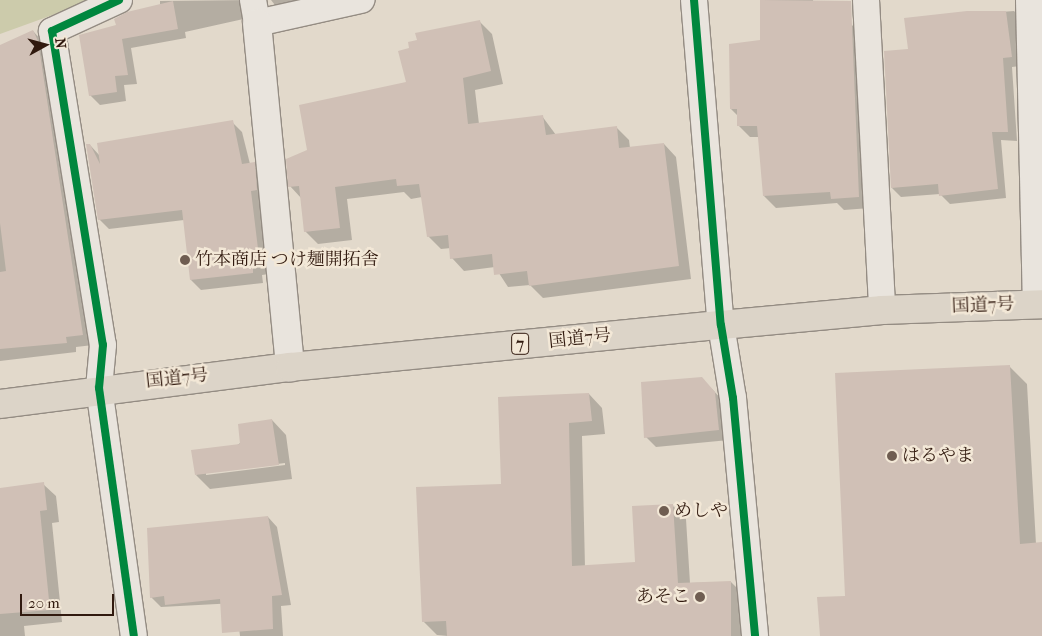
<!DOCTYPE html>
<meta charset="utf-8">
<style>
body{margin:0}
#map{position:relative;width:1042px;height:636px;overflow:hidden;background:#e2d9cb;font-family:"IM FELL French Canon","Noto Serif JP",serif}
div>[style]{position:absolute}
.green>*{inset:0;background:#cccbab}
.shadow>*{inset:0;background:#0003}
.building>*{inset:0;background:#d0c0b6}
.roads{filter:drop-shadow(1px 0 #948c83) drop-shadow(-1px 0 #948c83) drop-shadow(0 1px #948c83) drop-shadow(0 -1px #948c83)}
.street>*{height:26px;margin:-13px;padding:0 13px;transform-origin:13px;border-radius:13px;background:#e9e4dd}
.secondary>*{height:28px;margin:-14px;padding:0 14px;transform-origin:14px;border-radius:14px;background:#e9e4dd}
.highway>*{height:28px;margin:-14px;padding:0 14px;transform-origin:14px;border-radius:14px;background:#dcd4c8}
.cycleway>*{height:8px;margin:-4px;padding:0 4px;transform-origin:4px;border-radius:4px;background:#00873e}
.dots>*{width:14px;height:14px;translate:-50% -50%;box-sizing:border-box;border:2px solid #f3e8d7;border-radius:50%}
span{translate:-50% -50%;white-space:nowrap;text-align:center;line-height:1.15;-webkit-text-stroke:5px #f3e8d7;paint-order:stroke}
.shield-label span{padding:1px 4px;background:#f3e8d7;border:1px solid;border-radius:4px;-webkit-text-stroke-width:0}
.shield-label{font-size:16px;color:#311a0f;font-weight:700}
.poi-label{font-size:18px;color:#311a0f}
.left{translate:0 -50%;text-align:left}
.right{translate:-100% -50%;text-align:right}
.street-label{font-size:18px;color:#311a0f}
.north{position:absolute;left:20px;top:20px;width:50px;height:50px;-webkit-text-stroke:4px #f3e8d7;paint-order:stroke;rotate:83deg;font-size:14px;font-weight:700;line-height:20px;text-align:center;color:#311a0f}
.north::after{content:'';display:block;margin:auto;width:18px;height:22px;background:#311a0f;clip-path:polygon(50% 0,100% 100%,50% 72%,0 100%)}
.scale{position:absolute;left:20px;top:594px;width:94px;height:22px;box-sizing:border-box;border:2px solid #311a0f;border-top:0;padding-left:6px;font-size:15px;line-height:18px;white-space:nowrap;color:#311a0f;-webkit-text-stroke:4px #f3e8d7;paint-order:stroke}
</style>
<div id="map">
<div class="green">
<div style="clip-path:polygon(0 0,94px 0,0 34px)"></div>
</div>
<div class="shadow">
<div style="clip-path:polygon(253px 0,248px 18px,185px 32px,186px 38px,131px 48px,137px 84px,124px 85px,126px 101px,100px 105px,90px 95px,117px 26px,160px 5px,160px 1px)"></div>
<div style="clip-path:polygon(271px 0,338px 0,282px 14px)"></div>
<div style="clip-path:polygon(761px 0,813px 0,817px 29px,852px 25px,863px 37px,870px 208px,844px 210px,837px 203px,776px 208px,764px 196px,759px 137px,750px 137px,738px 125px,738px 116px,731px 109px,764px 32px)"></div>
<div style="clip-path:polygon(1014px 11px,1023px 20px,1021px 66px,1012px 67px,1017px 141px,1001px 140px,1006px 198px,950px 204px,940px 194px,901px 197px,892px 188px,910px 50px,906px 19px)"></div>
<div style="clip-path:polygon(479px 21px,492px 34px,503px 84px,475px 90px,479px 124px,542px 116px,556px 135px,616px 127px,629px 140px,630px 148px,664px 144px,676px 157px,691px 279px,543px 298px,530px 285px,508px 287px,495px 267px,464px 271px,452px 258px,451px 248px,441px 249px,428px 236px,422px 197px,411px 199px,404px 192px,347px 199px,352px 240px,318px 244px,305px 231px,301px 198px,290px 186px,308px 151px,408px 83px)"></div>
<div style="clip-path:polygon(33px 31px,42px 41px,93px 345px,76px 347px,76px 352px,0 361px,0 46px)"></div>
<div style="clip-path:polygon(232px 122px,242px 132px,250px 164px,264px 174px,269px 274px,262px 275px,263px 283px,201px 290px,191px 280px,184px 220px,109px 229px,99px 219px,90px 145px,100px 156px)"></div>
<div style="clip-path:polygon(1009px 366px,1027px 384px,1036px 544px,1042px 544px,1042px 636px,821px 636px)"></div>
<div style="clip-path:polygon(712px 389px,725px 403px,729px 440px,656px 447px,646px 437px)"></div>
<div style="clip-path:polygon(589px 394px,602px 408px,605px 434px,582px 436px,585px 567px,636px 563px,672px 505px,686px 519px,690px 583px,731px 582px,745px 596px,745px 636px,448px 636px,437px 635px,423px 621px,502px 485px)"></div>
<div style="clip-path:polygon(evenodd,272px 420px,286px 435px,292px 479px,210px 489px,196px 475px,272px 420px,285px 463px,285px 465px,206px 475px,206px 473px,285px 463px)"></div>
<div style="clip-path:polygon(43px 484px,56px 496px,59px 522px,52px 523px,62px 622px,24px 626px,25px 636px,0 636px,0 489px)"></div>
<div style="clip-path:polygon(268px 517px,277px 527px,291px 605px,281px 606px,283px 636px,240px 636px,236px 603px,161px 607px,151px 597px)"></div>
</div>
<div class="building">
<div style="clip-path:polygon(760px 0,851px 1px,859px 197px,831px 199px,830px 192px,763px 196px,757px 126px,737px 126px,737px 109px,730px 109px,729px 44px,760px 40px)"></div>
<div style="clip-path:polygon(173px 1px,178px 29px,122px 39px,128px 75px,115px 76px,117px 92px,89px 96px,79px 35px,116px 25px,114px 19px,127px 12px)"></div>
<div style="clip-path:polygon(967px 11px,1006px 11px,1012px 57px,1003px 58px,1008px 132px,992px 132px,998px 189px,939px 196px,938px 184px,891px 188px,884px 51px,908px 49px,904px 18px)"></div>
<div style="clip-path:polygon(480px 20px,491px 71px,463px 78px,468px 124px,543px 115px,546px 135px,617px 126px,619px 148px,664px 143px,679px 266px,529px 286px,527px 271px,494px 275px,492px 254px,450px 259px,448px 235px,427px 237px,419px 184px,397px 186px,396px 179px,335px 187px,340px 228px,304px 232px,299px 186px,288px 187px,286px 159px,307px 150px,299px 105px,406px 82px,398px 51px,409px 48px,408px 42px,417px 40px,415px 33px)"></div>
<div style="clip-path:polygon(33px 30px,38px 41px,83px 335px,66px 337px,67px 343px,0 349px,0 272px,6px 271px,0 223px,0 45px)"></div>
<div style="clip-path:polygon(233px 120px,242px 164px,255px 162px,257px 190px,251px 191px,260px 265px,253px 266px,253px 273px,190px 280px,182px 210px,98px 220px,86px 144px,90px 144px,100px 164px,97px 143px)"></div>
<div style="clip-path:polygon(1010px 365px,1020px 544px,1042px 542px,1042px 636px,820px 636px,817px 597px,845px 596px,835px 373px)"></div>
<div style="clip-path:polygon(702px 377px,715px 392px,719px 430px,644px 438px,641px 382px)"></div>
<div style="clip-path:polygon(589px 393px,592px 421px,569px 423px,572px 566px,635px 562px,632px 506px,673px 504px,678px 583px,731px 581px,731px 636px,447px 636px,446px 621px,422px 622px,416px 487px,501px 484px,498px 397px)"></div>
<div style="clip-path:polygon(272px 419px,279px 465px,195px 475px,191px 450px,240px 444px,238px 424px)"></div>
<div style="clip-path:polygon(44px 482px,47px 510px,40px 511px,50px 610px,0 614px,0 488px)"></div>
<div style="clip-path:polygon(268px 516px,282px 595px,272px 596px,273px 629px,222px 633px,220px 599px,165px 605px,164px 596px,150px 598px,147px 528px)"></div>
</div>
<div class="roads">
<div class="street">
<div style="left:119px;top:0;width:74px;rotate:155.2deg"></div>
<div style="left:52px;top:31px;width:318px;rotate:80.8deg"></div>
<div style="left:103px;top:345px;width:43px;rotate:95.3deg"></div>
<div style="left:99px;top:388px;width:250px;rotate:82deg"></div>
<div style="left:253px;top:0;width:23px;rotate:80deg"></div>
<div style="left:257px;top:23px;width:107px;rotate:-12.5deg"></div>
<div style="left:694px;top:0;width:326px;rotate:85.3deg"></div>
<div style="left:721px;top:325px;width:74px;rotate:80.7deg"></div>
<div style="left:733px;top:398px;width:239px;rotate:84.7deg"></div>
<div style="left:866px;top:0;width:310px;rotate:87deg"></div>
<div style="left:1029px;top:0;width:304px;rotate:88.7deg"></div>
</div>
<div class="secondary">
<div style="left:257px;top:23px;width:346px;rotate:84.5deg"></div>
</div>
<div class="highway">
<div style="left:0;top:404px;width:292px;rotate:-7.3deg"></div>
<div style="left:290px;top:367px;width:433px;rotate:-5.6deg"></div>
<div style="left:721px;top:325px;width:162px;rotate:-5.3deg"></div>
<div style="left:882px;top:310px;width:160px;rotate:-2.1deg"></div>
</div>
</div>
<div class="cycleway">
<div style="left:119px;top:0;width:74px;rotate:155.2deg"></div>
<div style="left:52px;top:31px;width:318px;rotate:80.8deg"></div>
<div style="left:103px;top:345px;width:43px;rotate:95.3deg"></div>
<div style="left:99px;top:388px;width:250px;rotate:82deg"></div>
<div style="left:694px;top:0;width:326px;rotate:85.3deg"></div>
<div style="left:721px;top:325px;width:74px;rotate:80.7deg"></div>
<div style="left:733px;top:398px;width:239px;rotate:84.7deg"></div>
</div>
<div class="dots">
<div style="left:185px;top:260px;background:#6f5d51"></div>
<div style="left:892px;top:456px;background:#6f5d51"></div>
<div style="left:664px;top:511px;background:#6f5d51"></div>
<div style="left:700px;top:597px;background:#6f5d51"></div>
</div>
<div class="shield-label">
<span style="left:520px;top:344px">7</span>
</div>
<div class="poi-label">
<span class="left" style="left:195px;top:260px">竹本商店 つけ麺開拓舎</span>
<span class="left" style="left:902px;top:456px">はるやま</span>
<span class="left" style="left:674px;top:511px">めしや</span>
<span class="right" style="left:690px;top:597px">あそこ</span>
</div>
<div class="street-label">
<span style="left:983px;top:306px;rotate:-2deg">国道7号</span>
<span style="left:580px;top:339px;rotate:-6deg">国道7号</span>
<span style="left:177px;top:379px;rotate:-6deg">国道7号</span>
</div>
<div class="north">N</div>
<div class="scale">20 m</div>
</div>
